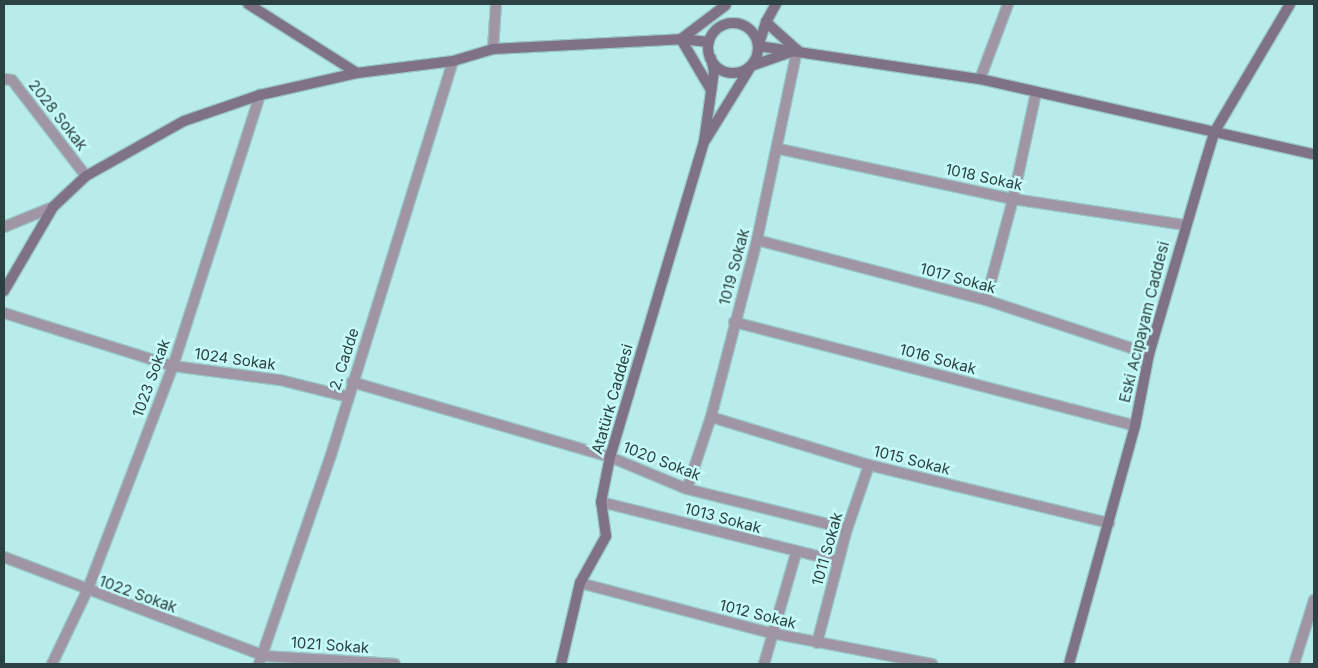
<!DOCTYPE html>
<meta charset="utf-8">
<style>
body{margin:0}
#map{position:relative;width:1318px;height:668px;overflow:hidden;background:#b8eceb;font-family:Inter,sans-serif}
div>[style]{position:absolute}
.roads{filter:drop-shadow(1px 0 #99c6c6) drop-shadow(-1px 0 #99c6c6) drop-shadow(0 1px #99c6c6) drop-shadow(0 -1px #99c6c6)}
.street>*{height:10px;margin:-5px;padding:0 5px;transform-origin:5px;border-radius:5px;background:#9f95a4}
.secondary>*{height:10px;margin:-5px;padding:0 5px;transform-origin:5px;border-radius:5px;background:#7f7186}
.secondary>.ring{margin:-5px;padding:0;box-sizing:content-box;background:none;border:10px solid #7f7186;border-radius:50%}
span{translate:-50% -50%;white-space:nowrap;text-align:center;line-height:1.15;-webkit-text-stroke:5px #c5faf8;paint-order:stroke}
.street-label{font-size:15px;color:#2c4141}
.frame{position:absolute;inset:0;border:5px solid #2c4141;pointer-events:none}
</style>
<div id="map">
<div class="roads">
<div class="street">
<div style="left:493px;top:49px;width:45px;rotate:-86.2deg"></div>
<div style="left:4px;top:79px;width:8px;rotate:7deg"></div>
<div style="left:12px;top:80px;width:121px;rotate:52.4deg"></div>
<div style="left:980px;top:79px;width:80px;rotate:-69.5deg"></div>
<div style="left:779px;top:149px;width:239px;rotate:12.1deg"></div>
<div style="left:1013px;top:199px;width:173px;rotate:8.6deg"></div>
<div style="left:4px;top:227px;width:53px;rotate:-22.2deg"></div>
<div style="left:757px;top:240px;width:237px;rotate:14.7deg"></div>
<div style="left:986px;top:300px;width:172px;rotate:18.3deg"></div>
<div style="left:986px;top:300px;width:105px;rotate:-75deg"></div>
<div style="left:1013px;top:199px;width:108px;rotate:-77.8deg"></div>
<div style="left:4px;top:313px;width:177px;rotate:17.4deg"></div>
<div style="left:173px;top:366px;width:108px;rotate:7.5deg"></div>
<div style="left:280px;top:380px;width:70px;rotate:14deg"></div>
<div style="left:734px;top:322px;width:414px;rotate:14.5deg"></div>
<div style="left:352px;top:382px;width:269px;rotate:16.2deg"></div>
<div style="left:610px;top:457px;width:83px;rotate:22.6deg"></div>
<div style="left:687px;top:489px;width:165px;rotate:14deg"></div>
<div style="left:711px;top:417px;width:165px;rotate:16.9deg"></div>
<div style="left:869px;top:465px;width:247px;rotate:13.6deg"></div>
<div style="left:687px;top:489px;width:76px;rotate:-71.6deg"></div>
<div style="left:711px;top:417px;width:183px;rotate:-75.4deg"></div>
<div style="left:757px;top:240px;width:194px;rotate:-78.1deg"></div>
<div style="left:601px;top:502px;width:244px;rotate:14deg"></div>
<div style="left:4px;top:557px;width:278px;rotate:20.8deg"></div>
<div style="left:264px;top:656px;width:131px;rotate:3.5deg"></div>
<div style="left:580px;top:583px;width:197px;rotate:14.7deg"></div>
<div style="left:771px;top:633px;width:164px;rotate:10.9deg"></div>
<div style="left:817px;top:643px;width:118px;rotate:-75.3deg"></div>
<div style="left:847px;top:529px;width:68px;rotate:-71deg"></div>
<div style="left:52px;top:664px;width:81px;rotate:-64.4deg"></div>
<div style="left:87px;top:591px;width:241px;rotate:-69.1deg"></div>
<div style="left:173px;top:366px;width:285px;rotate:-72.2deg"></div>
<div style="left:259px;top:664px;width:221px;rotate:-71deg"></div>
<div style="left:331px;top:455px;width:412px;rotate:-72.8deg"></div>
<div style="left:764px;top:664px;width:116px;rotate:-73.9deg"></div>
<div style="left:1294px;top:664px;width:67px;rotate:-72.6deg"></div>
</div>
<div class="secondary">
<div style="left:248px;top:4px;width:129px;rotate:32.3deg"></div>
<div style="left:766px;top:22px;width:25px;rotate:108deg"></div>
<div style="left:758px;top:46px;width:224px;rotate:8.5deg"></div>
<div style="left:980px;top:79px;width:342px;rotate:12.7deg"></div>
<div class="ring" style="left:708px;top:23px;width:40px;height:40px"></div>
<div style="left:711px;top:90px;width:59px;rotate:-120.5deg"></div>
<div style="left:681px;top:39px;width:56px;rotate:-37.1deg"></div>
<div style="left:706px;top:139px;width:86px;rotate:-58.3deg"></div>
<div style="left:751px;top:66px;width:49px;rotate:-19.2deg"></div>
<div style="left:797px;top:50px;width:42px;rotate:-137.9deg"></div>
<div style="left:766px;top:22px;width:21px;rotate:-61deg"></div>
<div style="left:4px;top:291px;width:97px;rotate:-59.7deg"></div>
<div style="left:53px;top:207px;width:45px;rotate:-43.2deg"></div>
<div style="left:86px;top:176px;width:112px;rotate:-29.3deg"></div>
<div style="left:184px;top:121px;width:80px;rotate:-18.9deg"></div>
<div style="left:260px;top:95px;width:99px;rotate:-12.8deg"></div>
<div style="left:357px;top:73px;width:97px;rotate:-7.1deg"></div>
<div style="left:453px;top:61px;width:42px;rotate:-16.7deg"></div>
<div style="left:493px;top:49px;width:188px;rotate:-3deg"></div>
<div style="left:681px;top:39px;width:28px;rotate:6deg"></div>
<div style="left:561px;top:664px;width:83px;rotate:-76.8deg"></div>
<div style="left:580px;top:583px;width:54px;rotate:-61deg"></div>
<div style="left:606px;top:536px;width:34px;rotate:-98deg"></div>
<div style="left:601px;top:502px;width:46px;rotate:-78.7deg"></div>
<div style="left:610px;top:457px;width:329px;rotate:-73.4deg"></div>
<div style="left:704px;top:142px;width:72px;rotate:-82deg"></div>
<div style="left:714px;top:71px;width:13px;rotate:-103deg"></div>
<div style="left:1069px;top:664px;width:247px;rotate:-74.5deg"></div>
<div style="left:1135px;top:426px;width:73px;rotate:-79deg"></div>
<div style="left:1149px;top:354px;width:196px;rotate:-73.7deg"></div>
<div style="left:1204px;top:166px;width:37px;rotate:-73deg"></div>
<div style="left:1215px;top:131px;width:147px;rotate:-59.4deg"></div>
</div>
</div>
<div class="street-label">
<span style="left:58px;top:115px;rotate:52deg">2028 Sokak</span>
<span style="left:984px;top:177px;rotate:12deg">1018 Sokak</span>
<span style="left:734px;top:267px;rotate:-75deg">1019 Sokak</span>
<span style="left:958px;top:278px;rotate:15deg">1017 Sokak</span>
<span style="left:1144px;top:322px;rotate:-76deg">Eski Acıpayam Caddesi</span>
<span style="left:235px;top:359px;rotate:8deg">1024 Sokak</span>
<span style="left:344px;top:359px;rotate:-72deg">2. Cadde</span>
<span style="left:938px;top:359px;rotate:15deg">1016 Sokak</span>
<span style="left:151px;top:378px;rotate:-70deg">1023 Sokak</span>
<span style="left:612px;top:399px;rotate:-74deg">Atatürk Caddesi</span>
<span style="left:912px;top:460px;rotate:14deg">1015 Sokak</span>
<span style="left:662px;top:461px;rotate:21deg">1020 Sokak</span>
<span style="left:723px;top:518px;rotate:15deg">1013 Sokak</span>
<span style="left:827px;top:549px;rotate:-74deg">1011 Sokak</span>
<span style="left:138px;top:594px;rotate:20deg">1022 Sokak</span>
<span style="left:758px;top:614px;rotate:14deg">1012 Sokak</span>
<span style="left:330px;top:645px;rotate:4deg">1021 Sokak</span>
</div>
<div class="frame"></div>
</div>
